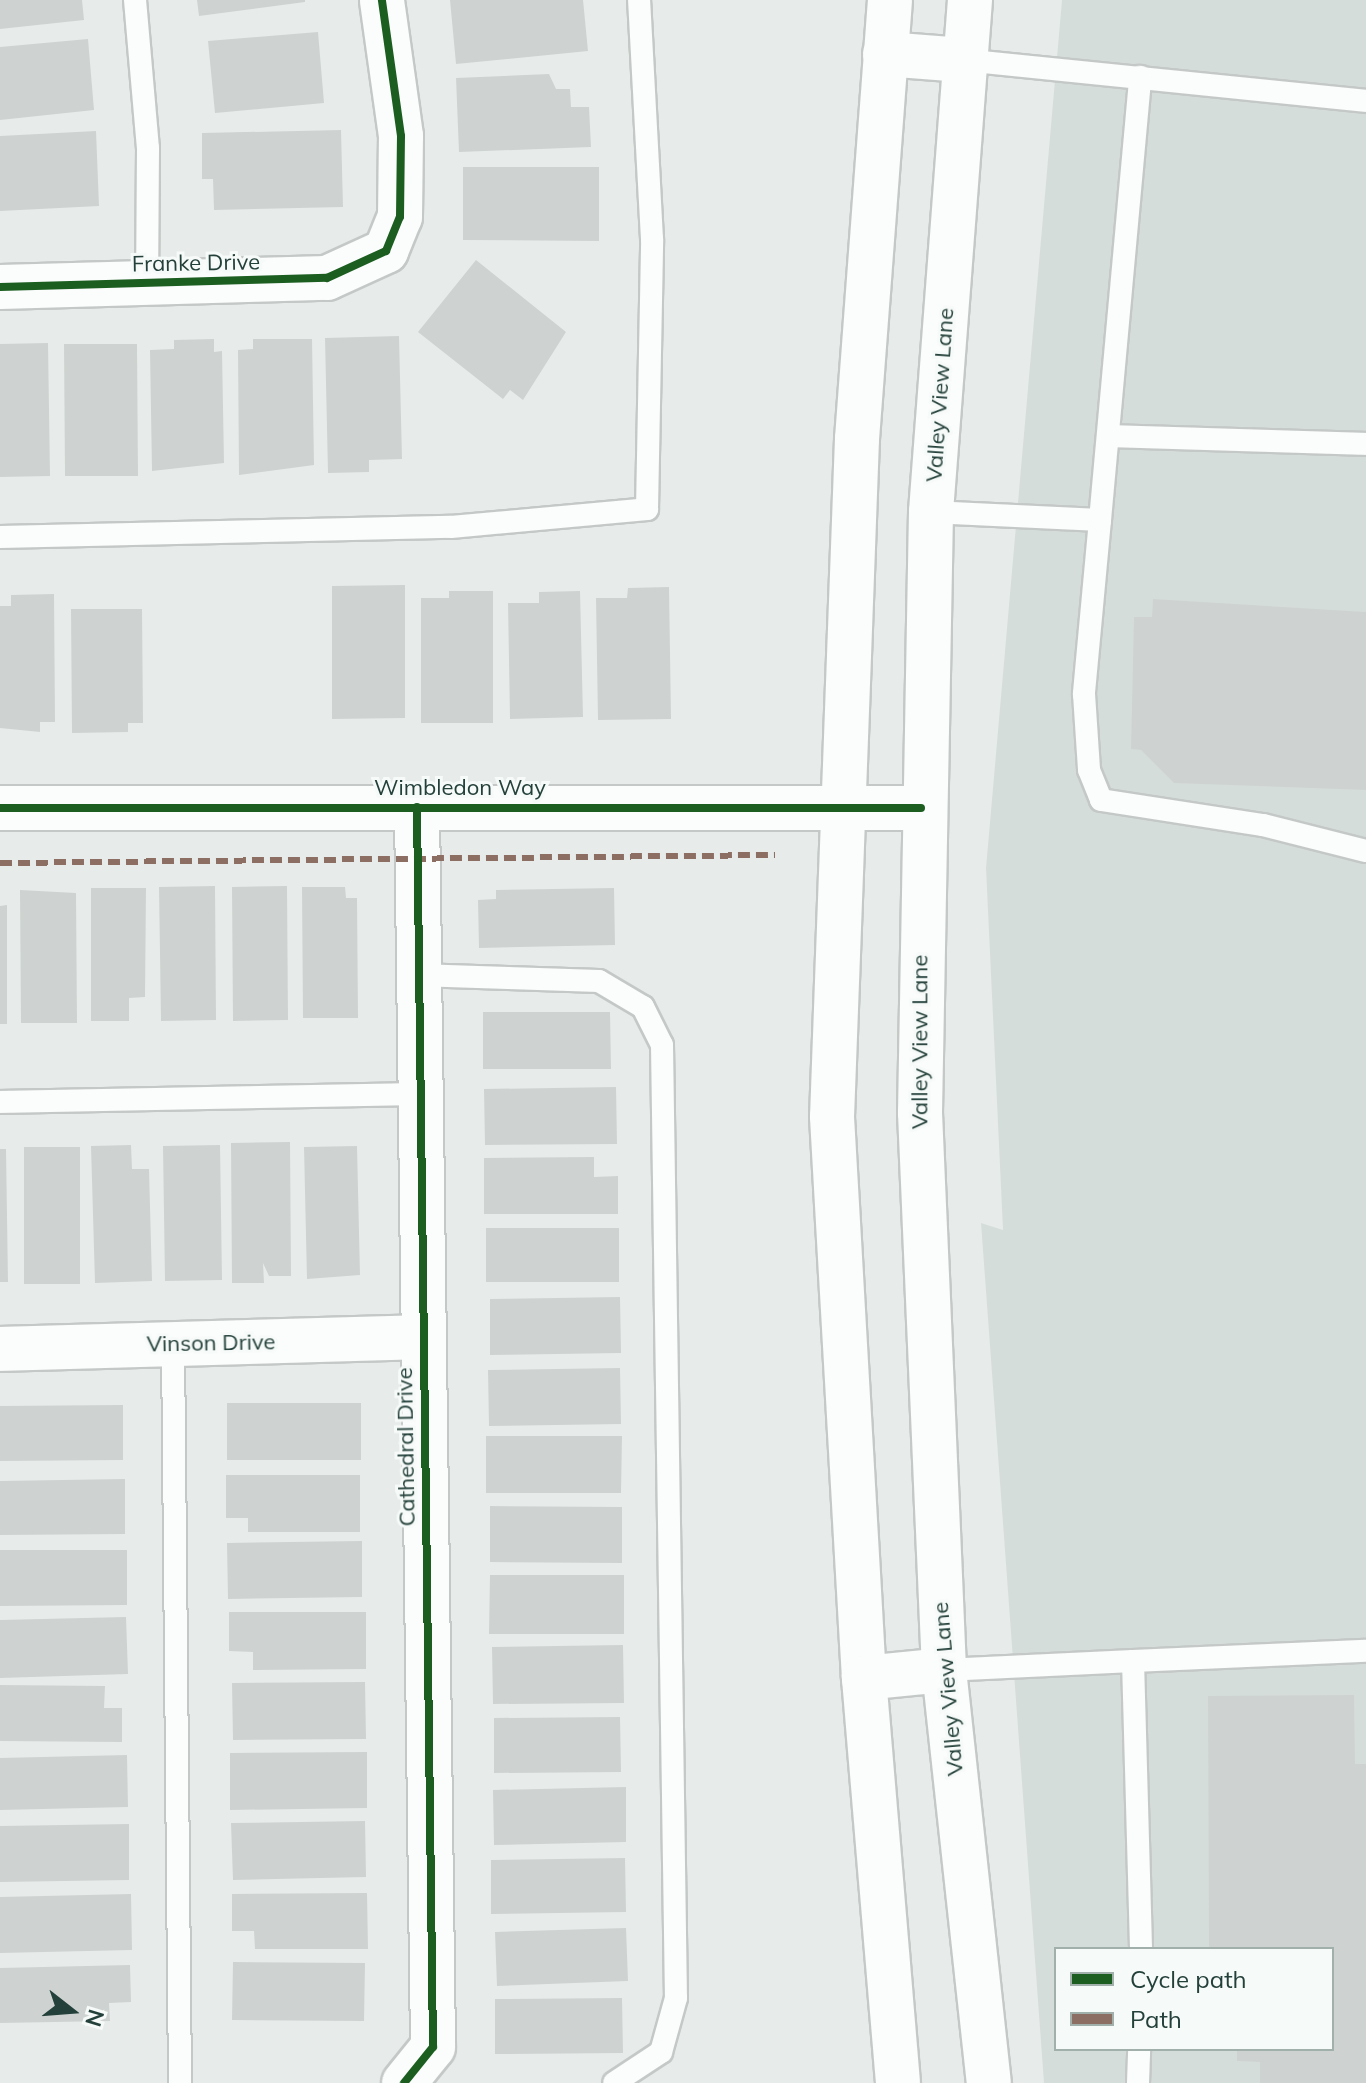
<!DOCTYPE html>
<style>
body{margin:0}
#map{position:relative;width:1366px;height:2083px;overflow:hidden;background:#e7ecea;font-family:Mulish,sans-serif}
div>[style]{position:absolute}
.built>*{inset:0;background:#d5ddda}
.building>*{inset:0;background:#ced3d1}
.roads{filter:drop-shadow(2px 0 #c4c9c7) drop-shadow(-2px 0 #c4c9c7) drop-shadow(0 2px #c4c9c7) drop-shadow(0 -2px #c4c9c7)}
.service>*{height:22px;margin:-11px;padding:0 11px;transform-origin:11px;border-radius:11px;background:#fbfcfc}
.minor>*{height:44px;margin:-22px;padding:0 22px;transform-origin:22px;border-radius:22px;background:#fbfcfc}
.secondary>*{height:44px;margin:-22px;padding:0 22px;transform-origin:22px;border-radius:22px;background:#fbfcfc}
.quiet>*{height:6px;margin-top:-3px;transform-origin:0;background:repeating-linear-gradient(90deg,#8d6e63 0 12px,transparent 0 18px)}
.cycleway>*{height:8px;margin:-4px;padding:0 4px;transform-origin:4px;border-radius:4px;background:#1b5e20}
span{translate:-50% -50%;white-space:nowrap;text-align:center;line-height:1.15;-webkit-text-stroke:6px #f6faf8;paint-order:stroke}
.street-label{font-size:22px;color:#24403a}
.legend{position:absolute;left:1054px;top:1947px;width:280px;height:104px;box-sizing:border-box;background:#f6faf8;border:2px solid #a2b0ac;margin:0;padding:10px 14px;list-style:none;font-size:24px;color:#24403a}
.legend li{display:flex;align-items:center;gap:16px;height:40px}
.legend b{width:40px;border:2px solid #a2b0ac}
.north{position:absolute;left:32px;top:1971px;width:80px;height:80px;-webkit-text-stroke:6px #f6faf8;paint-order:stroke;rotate:107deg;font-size:22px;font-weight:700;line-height:32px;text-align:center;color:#24403a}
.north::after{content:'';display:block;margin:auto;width:28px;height:36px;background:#24403a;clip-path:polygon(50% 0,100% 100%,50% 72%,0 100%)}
</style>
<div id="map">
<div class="built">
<div style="clip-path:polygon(evenodd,1062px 0,1366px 0,1366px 2083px,1044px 2083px,981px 1223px,1003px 1230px,986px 868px,1062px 0,1056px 1949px,1332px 1949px,1332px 2049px,1056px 2049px,1056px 1949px)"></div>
</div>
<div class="building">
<div style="clip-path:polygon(0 0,82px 0,84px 20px,0 29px)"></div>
<div style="clip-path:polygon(197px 0,305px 0,305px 2px,199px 16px)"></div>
<div style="clip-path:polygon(450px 0,583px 0,588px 51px,456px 64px)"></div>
<div style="clip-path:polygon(318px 32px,324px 103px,215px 113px,208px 41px)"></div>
<div style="clip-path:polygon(88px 39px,94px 110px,0 120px,0 47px)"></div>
<div style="clip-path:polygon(549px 74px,556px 89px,570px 89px,571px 107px,589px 107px,591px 147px,459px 152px,456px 78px)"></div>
<div style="clip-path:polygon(341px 130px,343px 207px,214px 210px,213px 179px,202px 179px,202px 133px)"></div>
<div style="clip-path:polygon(96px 131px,99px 206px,0 211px,0 136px)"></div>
<div style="clip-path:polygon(463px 167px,599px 167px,599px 241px,463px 240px)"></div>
<div style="clip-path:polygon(476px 260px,566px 332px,523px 400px,510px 390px,503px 399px,418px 332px)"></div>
<div style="clip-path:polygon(399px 336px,402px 459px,369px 460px,369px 472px,328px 473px,325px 338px)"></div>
<div style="clip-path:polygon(214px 339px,214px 352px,222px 351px,224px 463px,152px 471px,150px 350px,174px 349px,174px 340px)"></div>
<div style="clip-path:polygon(253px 339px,312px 339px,314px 465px,239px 475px,238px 350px,253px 349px)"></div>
<div style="clip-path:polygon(48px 343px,50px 476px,0 477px,0 344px)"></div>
<div style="clip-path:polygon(64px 344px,137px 344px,138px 476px,65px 476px)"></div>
<div style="clip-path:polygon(405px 585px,405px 718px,332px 719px,332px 586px)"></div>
<div style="clip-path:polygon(669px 587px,671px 719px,598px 720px,596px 598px,627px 598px,628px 588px)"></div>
<div style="clip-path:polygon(449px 591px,493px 591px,493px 723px,421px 723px,421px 598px,449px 598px)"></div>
<div style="clip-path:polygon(580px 591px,583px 717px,510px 719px,508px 603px,539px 603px,539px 592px)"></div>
<div style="clip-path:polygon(54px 594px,55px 722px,40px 722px,40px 732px,0 728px,0 606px,11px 606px,11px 595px)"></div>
<div style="clip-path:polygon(1153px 599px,1366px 612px,1366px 790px,1174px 783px,1141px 750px,1131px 749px,1134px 617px,1152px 617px)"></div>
<div style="clip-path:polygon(71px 609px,142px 609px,143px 723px,128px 723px,128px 732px,72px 733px)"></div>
<div style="clip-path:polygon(215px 886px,216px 1020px,161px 1021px,159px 887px)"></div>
<div style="clip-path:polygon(287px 886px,288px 1020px,233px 1021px,232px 887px)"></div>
<div style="clip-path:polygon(302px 887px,345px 887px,346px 898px,357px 898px,358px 1018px,303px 1018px)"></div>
<div style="clip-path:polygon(91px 888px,146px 888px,145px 997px,129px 998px,129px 1021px,91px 1021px)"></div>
<div style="clip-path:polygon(614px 888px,615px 945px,479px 948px,478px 900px,496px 899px,496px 890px)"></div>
<div style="clip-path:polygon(20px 890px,76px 893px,77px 1023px,21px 1023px)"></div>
<div style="clip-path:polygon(7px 905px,7px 1024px,0 1024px,0 906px)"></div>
<div style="clip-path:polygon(483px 1012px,610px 1012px,611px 1069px,483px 1069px)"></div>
<div style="clip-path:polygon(616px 1087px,617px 1144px,485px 1145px,484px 1089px)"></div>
<div style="clip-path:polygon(290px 1142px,291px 1276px,269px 1276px,263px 1263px,264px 1283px,232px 1283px,231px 1143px)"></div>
<div style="clip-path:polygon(131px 1145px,132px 1169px,149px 1169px,152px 1281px,95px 1283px,91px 1146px)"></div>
<div style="clip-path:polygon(220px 1145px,222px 1280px,165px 1281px,163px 1146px)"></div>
<div style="clip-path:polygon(357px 1146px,360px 1275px,307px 1279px,304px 1147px)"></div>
<div style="clip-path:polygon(24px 1147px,80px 1147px,80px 1284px,24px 1284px)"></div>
<div style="clip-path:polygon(0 1149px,6px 1149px,8px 1282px,0 1282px)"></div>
<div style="clip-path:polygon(594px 1157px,594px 1177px,618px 1176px,618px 1214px,484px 1214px,484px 1158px)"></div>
<div style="clip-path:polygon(486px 1228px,619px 1228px,619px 1282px,486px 1282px)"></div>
<div style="clip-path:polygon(620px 1297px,621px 1353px,490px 1355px,490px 1299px)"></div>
<div style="clip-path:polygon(620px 1368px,621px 1424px,489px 1426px,488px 1370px)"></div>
<div style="clip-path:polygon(227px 1403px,361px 1403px,361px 1460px,227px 1460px)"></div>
<div style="clip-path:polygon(123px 1405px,123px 1460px,0 1461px,0 1406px)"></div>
<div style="clip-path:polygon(486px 1436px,622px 1436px,621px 1493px,486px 1493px)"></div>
<div style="clip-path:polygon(226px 1475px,360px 1475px,360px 1532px,248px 1532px,248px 1518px,226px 1518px)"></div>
<div style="clip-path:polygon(125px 1479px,125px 1534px,0 1535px,0 1481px)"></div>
<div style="clip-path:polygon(490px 1506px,622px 1507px,622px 1563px,490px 1562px)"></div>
<div style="clip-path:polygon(362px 1541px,362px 1597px,228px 1599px,227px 1543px)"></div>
<div style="clip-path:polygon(0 1550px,127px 1550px,127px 1605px,0 1606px)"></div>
<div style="clip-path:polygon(490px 1575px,624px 1575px,624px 1634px,489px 1634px)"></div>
<div style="clip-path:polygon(229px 1612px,366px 1612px,366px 1669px,253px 1670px,253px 1652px,229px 1651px)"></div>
<div style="clip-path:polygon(126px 1617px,128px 1674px,0 1678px,0 1620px)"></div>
<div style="clip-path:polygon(623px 1645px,624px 1703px,493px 1704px,492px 1647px)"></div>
<div style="clip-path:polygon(365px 1682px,366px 1739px,233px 1740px,232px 1683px)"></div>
<div style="clip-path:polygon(0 1685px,105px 1686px,104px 1708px,122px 1708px,122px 1742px,0 1741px)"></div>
<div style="clip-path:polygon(1354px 1695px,1355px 1764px,1366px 1764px,1366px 2083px,1260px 2083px,1260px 2062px,1237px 2061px,1237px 2049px,1332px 2049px,1332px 1949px,1209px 1949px,1208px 1696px)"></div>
<div style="clip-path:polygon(620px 1717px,621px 1772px,494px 1773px,494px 1718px)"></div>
<div style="clip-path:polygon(367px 1752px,367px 1808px,230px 1810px,230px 1753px)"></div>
<div style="clip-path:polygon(127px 1755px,128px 1807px,0 1810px,0 1758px)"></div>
<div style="clip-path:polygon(626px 1787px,626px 1842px,494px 1845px,493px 1790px)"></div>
<div style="clip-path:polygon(365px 1821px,366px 1877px,233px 1880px,231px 1823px)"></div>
<div style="clip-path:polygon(129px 1824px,129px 1880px,0 1882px,0 1826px)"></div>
<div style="clip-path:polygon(625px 1858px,626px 1912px,491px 1914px,491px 1860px)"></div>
<div style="clip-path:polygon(367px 1893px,368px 1949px,255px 1949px,254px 1931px,232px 1931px,232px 1894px)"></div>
<div style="clip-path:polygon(131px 1894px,132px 1950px,0 1953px,0 1897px)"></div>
<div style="clip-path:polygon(626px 1928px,628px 1981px,497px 1986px,495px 1932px)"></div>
<div style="clip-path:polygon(233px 1962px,365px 1963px,364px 2021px,232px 2020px)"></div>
<div style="clip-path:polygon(130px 1965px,131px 2002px,109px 2003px,110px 2021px,0 2023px,0 1968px)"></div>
<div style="clip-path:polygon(622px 1998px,623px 2053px,495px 2054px,495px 1999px)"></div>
</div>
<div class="roads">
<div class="service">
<div style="left:135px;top:0;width:149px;rotate:85deg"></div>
<div style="left:148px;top:148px;width:134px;rotate:90.4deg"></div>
<div style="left:963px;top:60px;width:405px;rotate:5.8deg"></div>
<div style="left:1111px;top:436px;width:255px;rotate:1.8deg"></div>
<div style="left:931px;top:512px;width:169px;rotate:2.7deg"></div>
<div style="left:1100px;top:520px;width:175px;rotate:95.3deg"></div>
<div style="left:1084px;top:694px;width:76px;rotate:86.2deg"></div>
<div style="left:1089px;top:770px;width:32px;rotate:68deg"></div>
<div style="left:1101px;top:800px;width:164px;rotate:8.8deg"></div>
<div style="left:1263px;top:825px;width:106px;rotate:14.2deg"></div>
<div style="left:1100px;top:520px;width:445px;rotate:-84.8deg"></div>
<div style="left:0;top:537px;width:451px;rotate:-1.3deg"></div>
<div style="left:451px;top:527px;width:197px;rotate:-5.2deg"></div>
<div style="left:647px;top:509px;width:270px;rotate:-88.9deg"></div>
<div style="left:652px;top:239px;width:239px;rotate:-93.1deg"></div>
<div style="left:417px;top:975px;width:182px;rotate:1.9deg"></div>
<div style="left:599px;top:981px;width:51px;rotate:30.6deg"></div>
<div style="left:643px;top:1007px;width:42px;rotate:63.4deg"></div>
<div style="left:662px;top:1045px;width:953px;rotate:89.16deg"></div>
<div style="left:676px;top:1998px;width:56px;rotate:105.5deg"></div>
<div style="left:661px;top:2052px;width:56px;rotate:146.6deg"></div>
<div style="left:0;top:1102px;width:419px;rotate:-1.1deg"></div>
<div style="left:173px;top:1343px;width:740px;rotate:89.46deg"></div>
<div style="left:1133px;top:1661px;width:233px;rotate:-2.5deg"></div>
<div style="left:944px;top:1670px;width:189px;rotate:-2.7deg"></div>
<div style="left:1133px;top:1661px;width:288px;rotate:88.4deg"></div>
<div style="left:1138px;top:2083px;width:34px;rotate:-88deg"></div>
</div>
<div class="minor">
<div style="left:0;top:287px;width:327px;rotate:-1.6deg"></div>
<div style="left:327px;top:278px;width:65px;rotate:-24.6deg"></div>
<div style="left:386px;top:251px;width:37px;rotate:-68deg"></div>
<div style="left:400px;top:217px;width:81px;rotate:-89.3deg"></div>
<div style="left:401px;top:136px;width:137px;rotate:-98deg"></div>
<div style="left:0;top:808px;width:921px"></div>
<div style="left:0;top:1349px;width:422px;rotate:-1.6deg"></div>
<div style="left:404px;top:2083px;width:46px;rotate:-51.1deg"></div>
<div style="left:433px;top:2047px;width:1240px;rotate:-90.74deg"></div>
</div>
<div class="secondary">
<div style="left:890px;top:0;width:440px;rotate:94.3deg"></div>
<div style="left:857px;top:439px;width:678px;rotate:92.11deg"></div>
<div style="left:832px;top:1117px;width:562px;rotate:86.74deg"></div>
<div style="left:864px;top:1678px;width:406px;rotate:85.2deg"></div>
<div style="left:970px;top:0;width:513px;rotate:94.36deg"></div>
<div style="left:931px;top:512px;width:601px;rotate:91.05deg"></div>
<div style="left:920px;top:1113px;width:558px;rotate:87.53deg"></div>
<div style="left:944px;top:1670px;width:415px;rotate:83.8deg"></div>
<div style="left:885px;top:54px;width:78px;rotate:4.4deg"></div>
<div style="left:864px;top:1678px;width:80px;rotate:-5.7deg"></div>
</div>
</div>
<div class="quiet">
<div style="left:0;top:863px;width:775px;rotate:-0.59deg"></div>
</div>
<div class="cycleway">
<div style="left:0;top:287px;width:327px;rotate:-1.6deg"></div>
<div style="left:327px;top:278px;width:65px;rotate:-24.6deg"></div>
<div style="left:386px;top:251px;width:37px;rotate:-68deg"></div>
<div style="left:400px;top:217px;width:81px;rotate:-89.3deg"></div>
<div style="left:401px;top:136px;width:137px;rotate:-98deg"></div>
<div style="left:0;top:808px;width:921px"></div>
<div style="left:404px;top:2083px;width:46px;rotate:-51.1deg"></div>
<div style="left:433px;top:2047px;width:1240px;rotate:-90.74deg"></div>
</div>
<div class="street-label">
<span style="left:196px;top:263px;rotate:-1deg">Franke Drive</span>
<span style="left:940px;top:395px;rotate:-86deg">Valley View Lane</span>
<span style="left:460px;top:788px">Wimbledon Way</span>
<span style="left:920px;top:1042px;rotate:-90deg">Valley View Lane</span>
<span style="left:211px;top:1343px;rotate:-1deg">Vinson Drive</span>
<span style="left:406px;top:1447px;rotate:-91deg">Cathedral Drive</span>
<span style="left:948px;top:1689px;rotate:-95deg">Valley View Lane</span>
</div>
<ul class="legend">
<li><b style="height:10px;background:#1b5e20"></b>Cycle path</li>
<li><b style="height:10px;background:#8d6e63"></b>Path</li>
</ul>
<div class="north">N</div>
</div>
